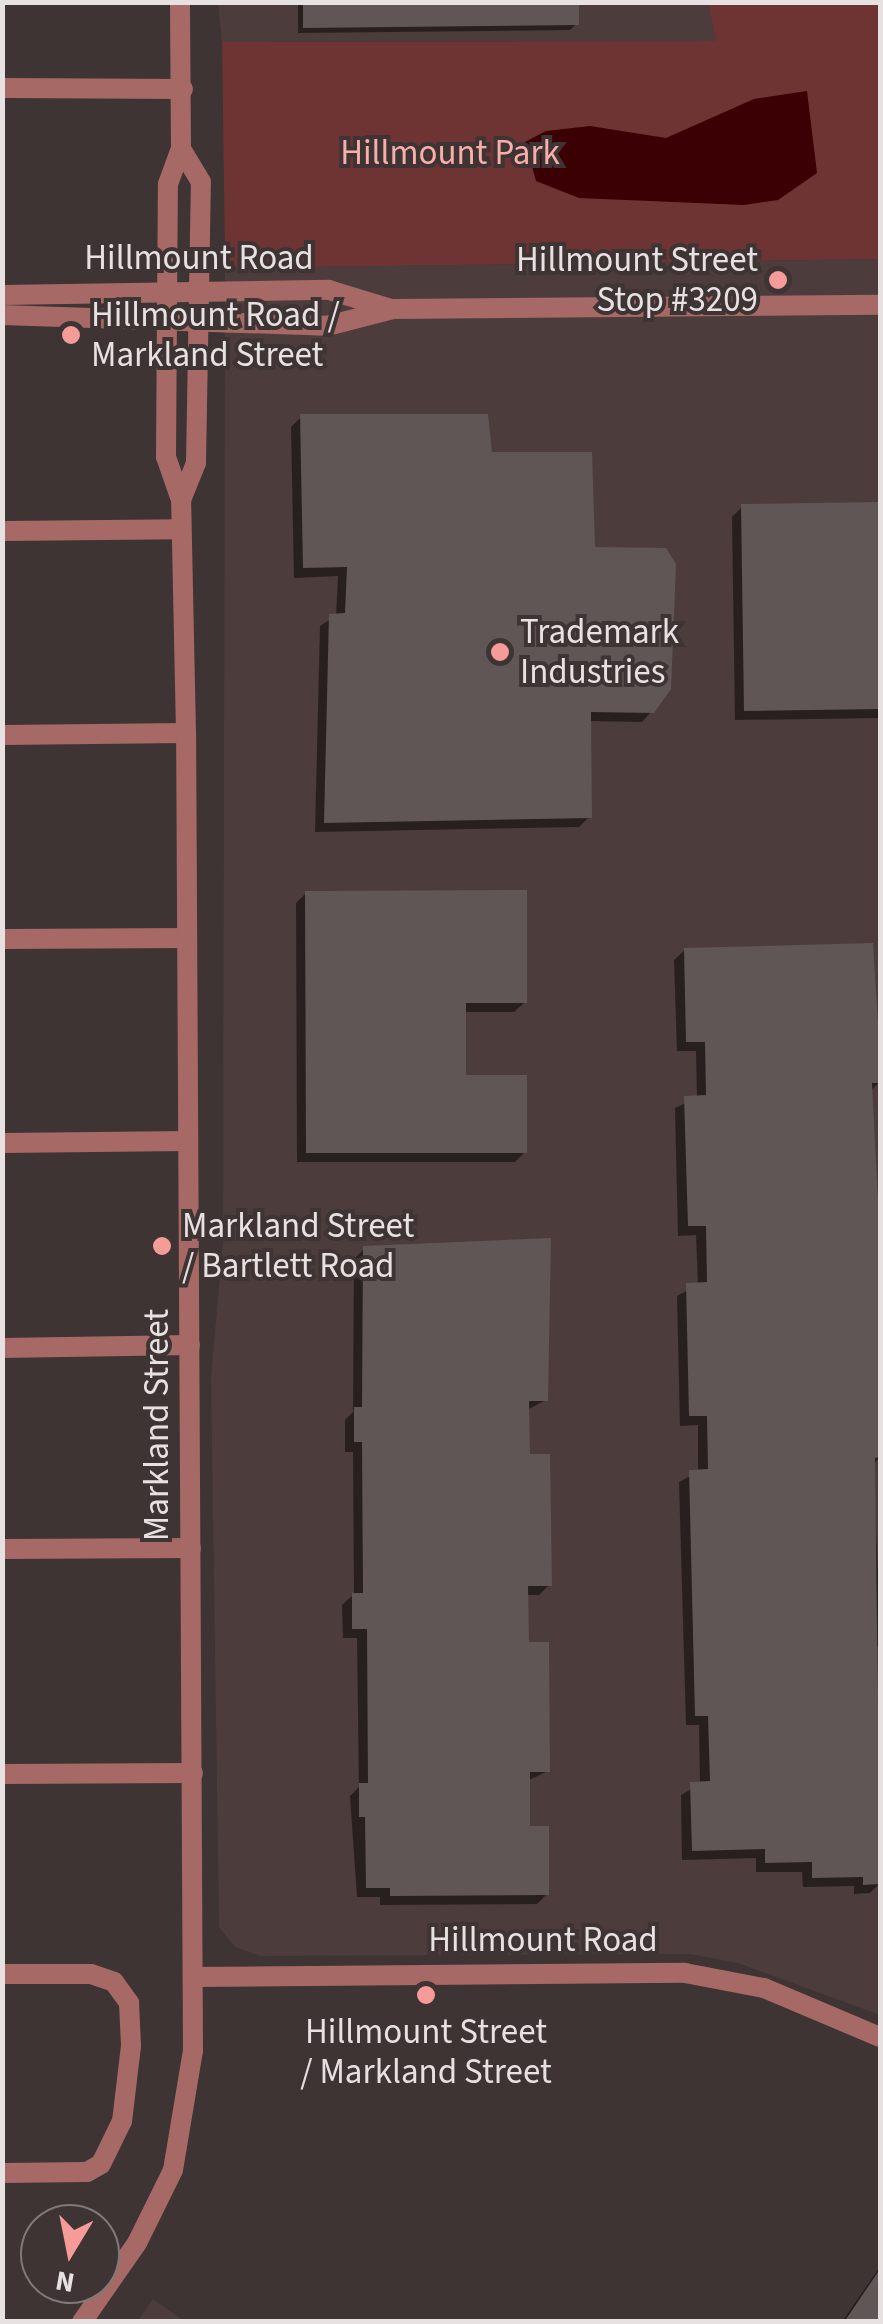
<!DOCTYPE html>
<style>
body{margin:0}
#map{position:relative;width:883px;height:2324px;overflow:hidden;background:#3d3433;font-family:"Source Sans 3",sans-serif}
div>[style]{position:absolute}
.built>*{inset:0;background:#4c3c3b}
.green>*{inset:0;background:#6d3433}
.water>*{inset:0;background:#3a0004}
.shadow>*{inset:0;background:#0007}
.building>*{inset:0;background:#605655}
.minor>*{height:20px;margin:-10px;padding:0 10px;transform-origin:10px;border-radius:10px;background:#a66966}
.tertiary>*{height:20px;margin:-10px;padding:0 10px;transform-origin:10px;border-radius:10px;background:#a66966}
.dots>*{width:28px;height:28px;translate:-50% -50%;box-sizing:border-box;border:5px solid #3d3433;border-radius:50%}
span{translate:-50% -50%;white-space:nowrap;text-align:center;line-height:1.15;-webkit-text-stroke:8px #3d3433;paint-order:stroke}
.park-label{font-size:35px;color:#f9aeaa}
.street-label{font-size:35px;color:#e7e1e1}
.poi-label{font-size:35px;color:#e7e1e1}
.right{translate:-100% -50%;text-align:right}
.left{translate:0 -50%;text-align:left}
.frame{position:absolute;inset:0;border:5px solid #e7e1e1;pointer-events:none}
.north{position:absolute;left:20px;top:2204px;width:100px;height:100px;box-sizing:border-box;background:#3d3433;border:2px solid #817979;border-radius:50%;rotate:190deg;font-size:28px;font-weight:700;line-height:40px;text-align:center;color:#e7e1e1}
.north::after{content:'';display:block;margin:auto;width:35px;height:45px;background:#f59b98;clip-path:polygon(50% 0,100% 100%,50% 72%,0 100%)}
</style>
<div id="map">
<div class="built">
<div style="clip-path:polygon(218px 3px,708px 3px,717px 41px,222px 42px)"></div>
<div style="clip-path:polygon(225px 257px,237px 268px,880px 259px,880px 2015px,738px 1963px,690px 1954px,260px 1956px,235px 1947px,219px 1927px,211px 1377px,223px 1240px)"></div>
<div style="clip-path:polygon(153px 2299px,184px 2321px,138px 2321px)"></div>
</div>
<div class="green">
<div style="clip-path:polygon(708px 3px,880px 3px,880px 259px,237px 268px,225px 257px,222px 42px,716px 41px)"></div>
</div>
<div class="water">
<div style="clip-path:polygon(807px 91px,817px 173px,778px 200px,744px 205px,579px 198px,536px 181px,525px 142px,546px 131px,590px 126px,666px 138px,754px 99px)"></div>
</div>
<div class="shadow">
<div style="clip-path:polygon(298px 2px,576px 2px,576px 24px,570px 30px,298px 33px)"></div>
<div style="clip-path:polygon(301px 417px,490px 455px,592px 549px,652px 711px,642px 722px,589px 721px,589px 817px,579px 827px,315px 832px,320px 626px,336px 616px,338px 576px,294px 578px,291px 427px)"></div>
<div style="clip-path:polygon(880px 504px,880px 718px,735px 720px,732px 517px,742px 507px)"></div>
<div style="clip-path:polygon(306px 893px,525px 1002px,514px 1012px,463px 1012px,463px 1078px,525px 1152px,515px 1162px,297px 1162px,296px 903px)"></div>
<div style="clip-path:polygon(685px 950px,879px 1082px,870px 1092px,874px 1243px,880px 1243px,880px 1272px,874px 1279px,880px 1457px,873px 1465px,880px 1615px,880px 1644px,874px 1650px,880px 1883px,870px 1893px,854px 1894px,854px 1886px,803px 1887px,802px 1872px,756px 1872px,756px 1858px,682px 1860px,681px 1795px,700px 1784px,699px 1725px,686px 1725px,679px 1482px,698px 1472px,698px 1425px,680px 1426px,677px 1296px,698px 1285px,696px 1235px,678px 1236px,675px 1108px,697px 1098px,696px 1051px,677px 1051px,674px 960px)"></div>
<div style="clip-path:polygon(364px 1249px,546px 1400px,527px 1410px,527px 1456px,549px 1585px,539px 1595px,526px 1595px,526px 1645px,548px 1771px,527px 1781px,528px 1828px,547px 1894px,537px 1904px,380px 1905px,380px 1897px,357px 1897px,350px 1796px,359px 1787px,357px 1638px,343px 1638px,342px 1605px,354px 1594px,353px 1452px,345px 1452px,345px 1420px,353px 1412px,354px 1259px)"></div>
<div style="clip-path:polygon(880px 2267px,880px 2322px,842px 2322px)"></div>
</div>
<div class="building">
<div style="clip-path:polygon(303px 2px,579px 2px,579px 25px,303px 28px)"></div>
<div style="clip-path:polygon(300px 414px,488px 414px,492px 452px,592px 452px,595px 547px,666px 548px,676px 564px,671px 689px,654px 713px,591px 712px,592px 818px,324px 823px,329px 614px,345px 613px,347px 567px,303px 568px)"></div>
<div style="clip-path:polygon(880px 502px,880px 709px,744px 711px,741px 504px)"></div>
<div style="clip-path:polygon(527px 890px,527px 1003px,466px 1003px,466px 1075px,527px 1075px,527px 1153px,306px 1153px,305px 891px)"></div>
<div style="clip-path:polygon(873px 943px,880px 1056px,880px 1083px,872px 1083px,880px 1240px,880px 1457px,875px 1458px,880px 1884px,863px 1885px,863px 1877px,812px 1878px,812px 1862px,765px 1863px,765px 1849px,692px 1851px,690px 1782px,710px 1781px,708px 1716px,695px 1716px,689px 1470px,708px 1469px,707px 1416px,689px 1416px,686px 1283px,707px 1282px,706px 1226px,688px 1226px,684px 1096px,706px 1095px,705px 1042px,686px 1042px,684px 948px)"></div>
<div style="clip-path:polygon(551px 1238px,548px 1401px,529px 1401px,530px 1454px,550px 1454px,552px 1586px,528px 1586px,529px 1642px,549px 1642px,550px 1772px,530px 1772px,530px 1826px,549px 1826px,549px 1895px,390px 1896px,390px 1888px,366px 1888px,365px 1817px,359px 1817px,359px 1783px,368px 1783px,367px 1629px,352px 1629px,352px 1593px,363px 1593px,362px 1442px,354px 1442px,354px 1407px,362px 1407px,363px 1246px)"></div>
<div style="clip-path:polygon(880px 2269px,880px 2322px,844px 2322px)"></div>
</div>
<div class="minor">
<div style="left:2px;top:88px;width:181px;rotate:0.3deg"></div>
<div style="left:2px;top:295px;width:327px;rotate:-0.9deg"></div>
<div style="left:329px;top:290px;width:65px;rotate:17deg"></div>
<div style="left:2px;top:315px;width:325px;rotate:1.9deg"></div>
<div style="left:327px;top:326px;width:68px;rotate:-14.4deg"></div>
<div style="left:393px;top:309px;width:487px;rotate:-0.5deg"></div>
<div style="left:2px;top:531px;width:179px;rotate:-0.6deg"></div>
<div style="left:2px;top:735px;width:184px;rotate:-0.6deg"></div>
<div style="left:2px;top:939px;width:185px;rotate:-0.3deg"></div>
<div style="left:2px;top:1143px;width:186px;rotate:-0.6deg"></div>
<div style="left:2px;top:1348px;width:188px;rotate:-0.9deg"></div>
<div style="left:2px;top:1549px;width:189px;rotate:-0.3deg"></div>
<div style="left:2px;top:1774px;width:191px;rotate:-0.3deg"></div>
<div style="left:2px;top:1974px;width:89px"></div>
<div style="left:91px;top:1974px;width:24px;rotate:19deg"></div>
<div style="left:114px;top:1982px;width:26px;rotate:54deg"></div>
<div style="left:129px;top:2003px;width:43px;rotate:87.3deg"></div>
<div style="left:131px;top:2046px;width:76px;rotate:96.8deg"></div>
<div style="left:122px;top:2121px;width:48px;rotate:116deg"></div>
<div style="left:101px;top:2164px;width:16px;rotate:150deg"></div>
<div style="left:87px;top:2172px;width:85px;rotate:179.3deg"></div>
<div style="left:193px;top:1977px;width:492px;rotate:-0.5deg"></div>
<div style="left:685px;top:1973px;width:80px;rotate:10.8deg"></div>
<div style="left:764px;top:1988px;width:126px;rotate:22.9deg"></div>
</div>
<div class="tertiary">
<div style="left:181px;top:500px;width:40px;rotate:-68deg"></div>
<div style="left:196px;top:463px;width:281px;rotate:-89deg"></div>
<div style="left:201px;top:182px;width:39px;rotate:-121deg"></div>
<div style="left:82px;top:2322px;width:96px;rotate:-55.2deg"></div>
<div style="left:137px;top:2243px;width:81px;rotate:-63.7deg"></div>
<div style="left:173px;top:2170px;width:121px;rotate:-80.5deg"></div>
<div style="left:193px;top:2051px;width:1318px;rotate:-90.3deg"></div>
<div style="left:186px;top:733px;width:233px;rotate:-91.2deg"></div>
<div style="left:181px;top:500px;width:46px;rotate:-109.2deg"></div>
<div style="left:166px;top:457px;width:273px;rotate:-89.6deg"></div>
<div style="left:168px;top:184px;width:37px;rotate:-70deg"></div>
<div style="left:181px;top:149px;width:147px;rotate:-90.4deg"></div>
</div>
<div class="dots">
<div style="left:778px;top:280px;background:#f59b98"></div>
<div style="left:71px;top:335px;background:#f59b98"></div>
<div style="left:500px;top:652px;background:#f59b98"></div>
<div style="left:162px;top:1246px;background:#f59b98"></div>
<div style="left:426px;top:1995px;background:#f59b98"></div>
</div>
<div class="park-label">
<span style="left:450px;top:153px">Hillmount Park</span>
</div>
<div class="street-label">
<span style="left:199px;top:258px">Hillmount Road</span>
<span style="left:157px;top:1425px;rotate:-90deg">Markland Street</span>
<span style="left:543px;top:1940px">Hillmount Road</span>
</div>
<div class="poi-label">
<span class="right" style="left:758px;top:280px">Hillmount Street<br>Stop #3209</span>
<span class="left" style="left:91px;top:335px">Hillmount Road /<br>Markland Street</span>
<span class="left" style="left:520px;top:652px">Trademark<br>Industries</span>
<span class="left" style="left:182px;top:1246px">Markland Street<br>/ Bartlett Road</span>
<span style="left:426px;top:2052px">Hillmount Street<br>/ Markland Street</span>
</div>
<div class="frame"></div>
<div class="north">N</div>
</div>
